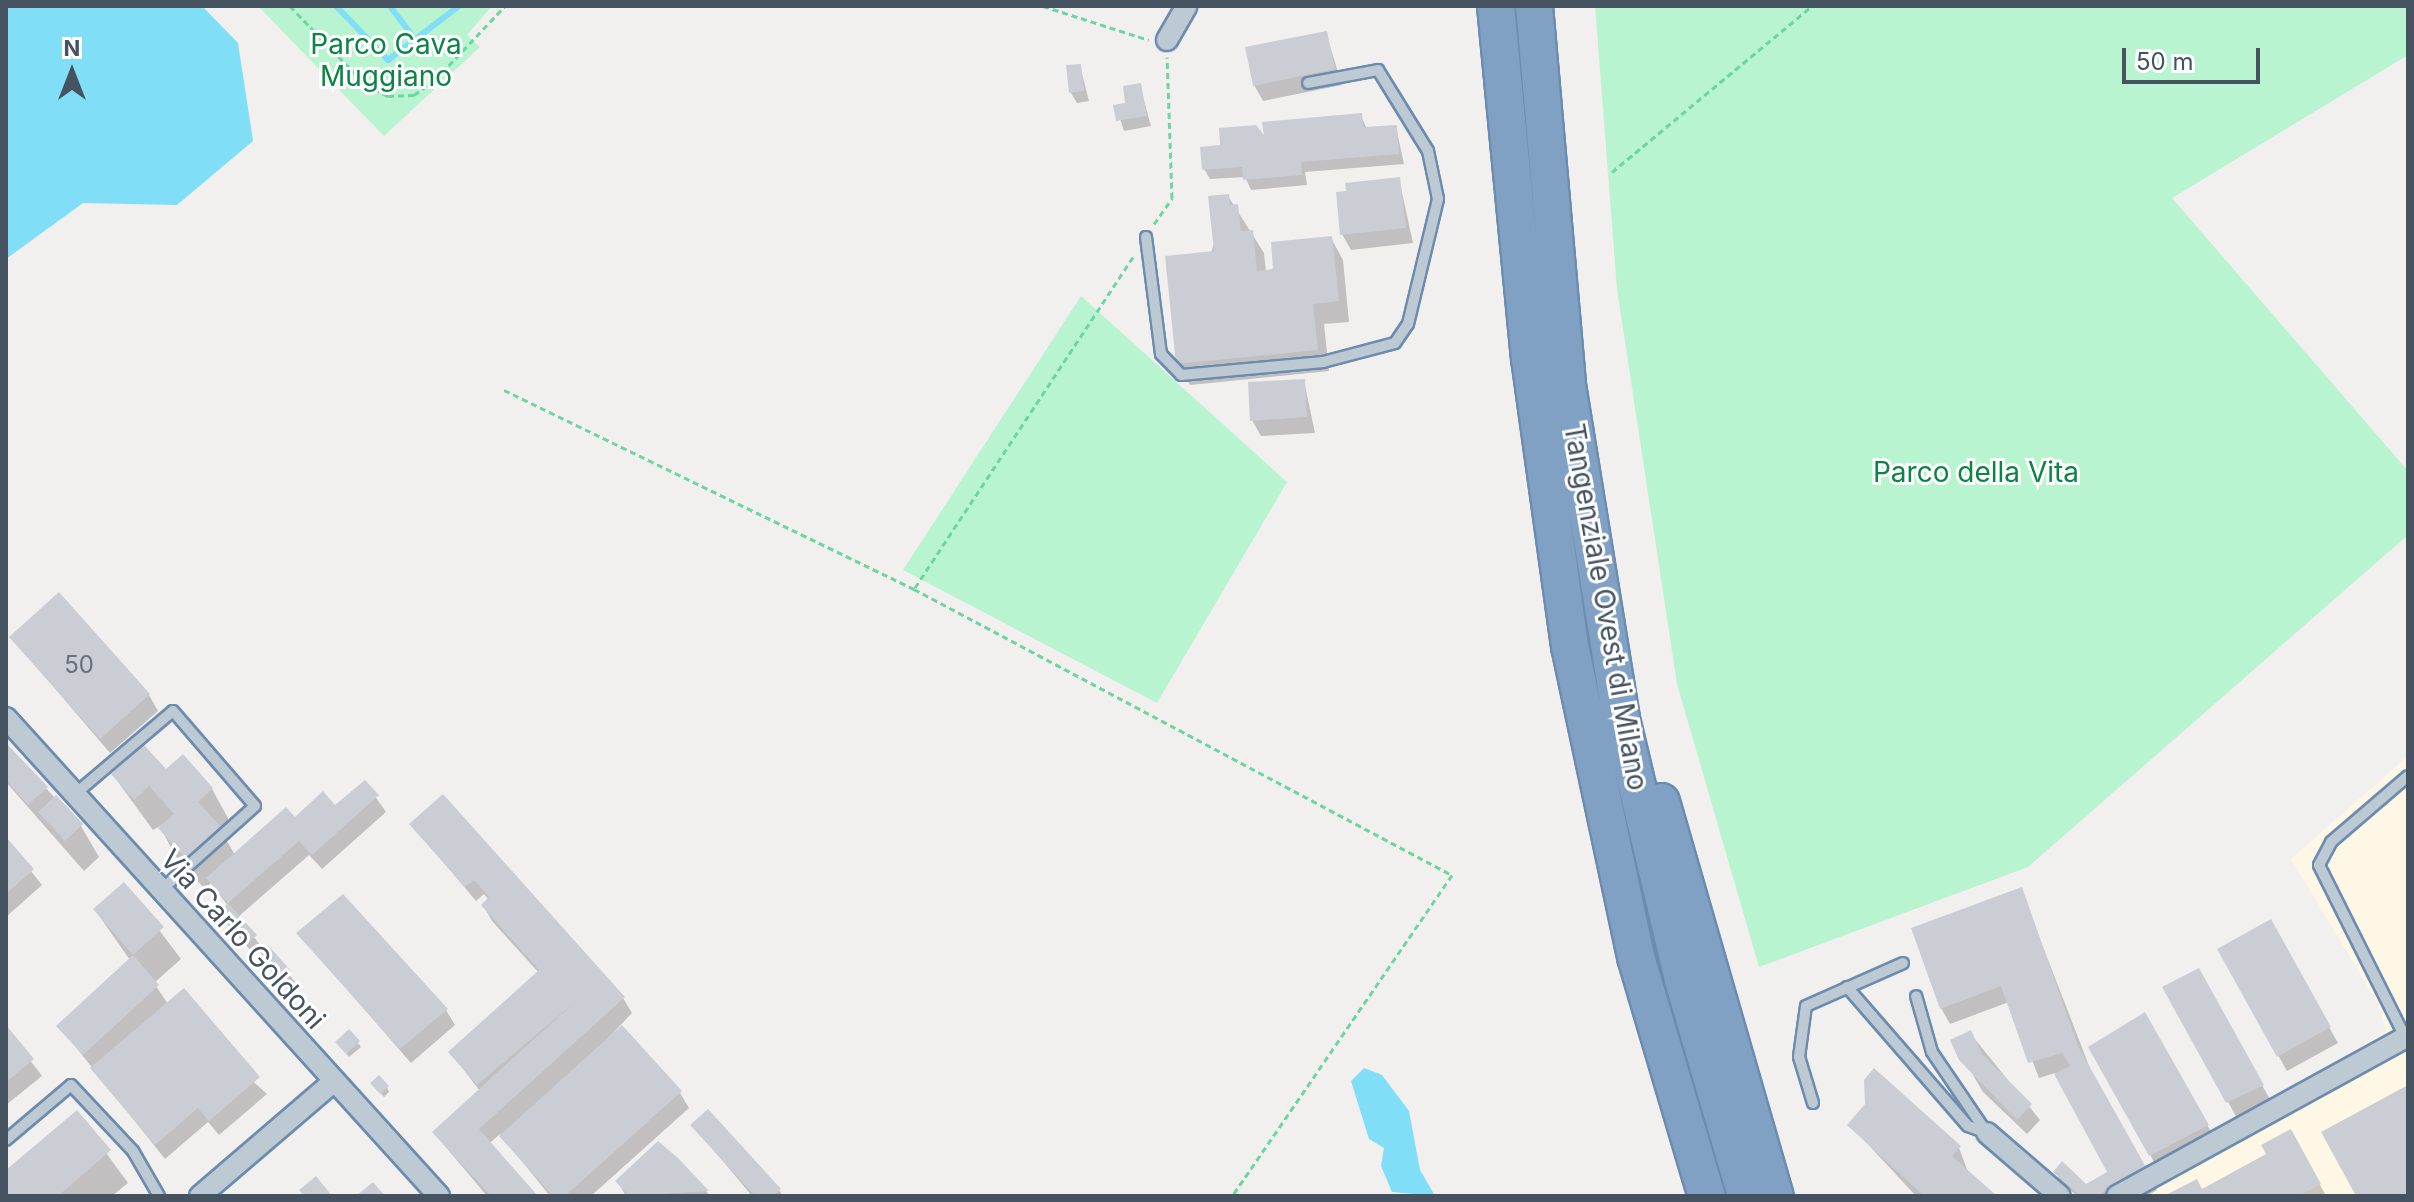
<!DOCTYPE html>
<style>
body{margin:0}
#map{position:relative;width:2414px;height:1202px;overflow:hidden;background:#f2efef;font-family:Inter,sans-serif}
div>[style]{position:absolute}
.commercial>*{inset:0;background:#fef7e6}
.green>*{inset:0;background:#b8f4cf}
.water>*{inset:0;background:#80def6}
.shadow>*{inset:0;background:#0003}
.stream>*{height:6px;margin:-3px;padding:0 3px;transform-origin:3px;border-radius:3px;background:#80def6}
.building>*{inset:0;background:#caced4}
.path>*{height:3px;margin-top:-1.5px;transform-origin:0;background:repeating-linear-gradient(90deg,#6cd6a2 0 6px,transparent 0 10px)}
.roads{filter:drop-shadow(2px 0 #6c8caf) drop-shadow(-2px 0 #6c8caf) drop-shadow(0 2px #6c8caf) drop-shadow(0 -2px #6c8caf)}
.service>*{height:10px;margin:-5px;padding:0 5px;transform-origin:5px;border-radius:5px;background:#becad3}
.minor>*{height:20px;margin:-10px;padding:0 10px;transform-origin:10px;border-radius:10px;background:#becad3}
.motorway>*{height:36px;margin:-18px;padding:0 18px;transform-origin:18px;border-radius:18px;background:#81a1c4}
span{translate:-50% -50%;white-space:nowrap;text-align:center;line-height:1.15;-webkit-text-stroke:6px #fff;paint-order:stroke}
.number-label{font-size:24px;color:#66717c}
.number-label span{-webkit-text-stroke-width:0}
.park-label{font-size:28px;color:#0c8347}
.street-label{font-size:28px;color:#45525f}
.frame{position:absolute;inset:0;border:8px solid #45525f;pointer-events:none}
.north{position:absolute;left:32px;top:32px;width:80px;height:80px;-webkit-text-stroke:6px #fff;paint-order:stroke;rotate:0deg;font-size:22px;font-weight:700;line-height:32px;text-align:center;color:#45525f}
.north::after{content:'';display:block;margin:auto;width:28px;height:36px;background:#45525f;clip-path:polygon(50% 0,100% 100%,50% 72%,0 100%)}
.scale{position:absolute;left:2122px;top:48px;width:138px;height:36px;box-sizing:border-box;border:4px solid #45525f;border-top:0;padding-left:10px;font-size:24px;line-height:28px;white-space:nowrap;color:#45525f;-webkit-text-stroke:6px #fff;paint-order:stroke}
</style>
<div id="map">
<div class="commercial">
<div style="clip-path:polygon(2408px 756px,2408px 1196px,2106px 1196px,2386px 1032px,2379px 1005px,2291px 859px)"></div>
</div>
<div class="green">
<div style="clip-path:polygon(258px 6px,492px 6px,467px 35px,480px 47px,384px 136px)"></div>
<div style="clip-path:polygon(1595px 6px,2408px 6px,2408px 55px,2172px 198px,2408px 471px,2408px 535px,2028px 867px,1759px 967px,1677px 684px,1617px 289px)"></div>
<div style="clip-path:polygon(1081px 296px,1287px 482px,1157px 703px,903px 570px)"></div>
</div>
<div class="water">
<div style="clip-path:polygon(6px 6px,202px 6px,238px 43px,253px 141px,177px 205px,83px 203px,6px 259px)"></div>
<div style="clip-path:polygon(1364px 1068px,1382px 1075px,1409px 1111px,1420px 1170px,1435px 1196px,1392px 1192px,1381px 1166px,1384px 1148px,1369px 1139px,1351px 1081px)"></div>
</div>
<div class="shadow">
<div style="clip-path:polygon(1326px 33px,1342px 85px,1263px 101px,1254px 85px)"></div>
<div style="clip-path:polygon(1080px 66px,1089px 101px,1077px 103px,1071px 93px)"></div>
<div style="clip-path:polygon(1140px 86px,1151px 126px,1124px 131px,1116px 106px,1128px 104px)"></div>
<div style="clip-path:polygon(1361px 116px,1367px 129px,1396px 127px,1404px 164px,1305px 172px,1307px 185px,1251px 190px,1245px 177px,1210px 179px,1204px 169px)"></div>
<div style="clip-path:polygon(1399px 179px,1413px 243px,1351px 250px,1342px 234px)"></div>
<div style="clip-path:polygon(1228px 196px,1264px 253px,1266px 272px,1331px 238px,1343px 260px,1349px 322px,1324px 324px,1329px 371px,1190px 385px,1178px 364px)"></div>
<div style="clip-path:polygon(1304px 381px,1315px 433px,1261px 436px,1252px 420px)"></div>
<div style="clip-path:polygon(11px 637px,149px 695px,158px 711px,110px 753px)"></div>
<div style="clip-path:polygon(6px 745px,81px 826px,99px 857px,84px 871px,6px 782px)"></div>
<div style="clip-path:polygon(166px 772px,212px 789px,229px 820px,220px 829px,235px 855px,294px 819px,335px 808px,365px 782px,386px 812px,322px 869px,309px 855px,238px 917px,261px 946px,253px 953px,226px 923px,221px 913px,228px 906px,211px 883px,205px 889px,178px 860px,161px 829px,171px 820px,153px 830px,113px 775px)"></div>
<div style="clip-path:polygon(412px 825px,623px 998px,632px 1013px,591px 1056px,680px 1093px,689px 1108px,591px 1196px,550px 1196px,500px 1134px,490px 1143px,535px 1196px,487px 1196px,434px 1133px,480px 1091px,450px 1052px,539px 973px,492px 921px,483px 905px,489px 900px,484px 894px,476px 901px)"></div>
<div style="clip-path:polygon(6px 840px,42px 885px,6px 917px)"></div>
<div style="clip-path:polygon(124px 884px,181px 959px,154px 983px,168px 1004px,267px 1094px,219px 1135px,208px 1122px,165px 1159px,59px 1026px,130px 960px,95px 910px)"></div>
<div style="clip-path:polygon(2021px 890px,2093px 1076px,2157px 1190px,2147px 1196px,2077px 1196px,2061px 1182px,2056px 1172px,2085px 1187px,2110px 1173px,2055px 1073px,2039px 1078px,2009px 1002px,1950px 1024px,1941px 1008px)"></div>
<div style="clip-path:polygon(2270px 922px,2338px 1043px,2287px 1071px,2219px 950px)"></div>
<div style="clip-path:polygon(298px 933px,446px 1010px,455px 1025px,411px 1063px)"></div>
<div style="clip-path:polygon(269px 949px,295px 982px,287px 989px,260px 956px)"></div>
<div style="clip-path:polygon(2198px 971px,2271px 1101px,2237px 1118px,2165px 988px)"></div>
<div style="clip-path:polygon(2145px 1014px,2219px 1146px,2162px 1176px,2090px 1048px)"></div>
<div style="clip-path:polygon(6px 1028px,42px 1076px,6px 1105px)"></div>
<div style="clip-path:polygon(349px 1032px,361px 1047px,349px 1057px,340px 1046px)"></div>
<div style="clip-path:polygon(1970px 1033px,2040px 1120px,2027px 1134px,1983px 1092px,1953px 1041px)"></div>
<div style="clip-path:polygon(375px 1087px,387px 1087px,389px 1092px,384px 1097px)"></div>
<div style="clip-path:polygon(1867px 1105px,1959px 1148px,1968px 1172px,1994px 1196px,1916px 1196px,1850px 1125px)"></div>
<div style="clip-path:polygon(77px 1113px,128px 1183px,112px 1196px,6px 1196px,6px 1173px)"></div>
<div style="clip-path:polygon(693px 1125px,779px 1190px,783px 1196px,752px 1196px)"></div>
<div style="clip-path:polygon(658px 1144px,707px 1192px,710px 1196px,626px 1196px,617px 1181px)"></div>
<div style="clip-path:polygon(2303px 1153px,2326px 1196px,2168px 1196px,2202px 1191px)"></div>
</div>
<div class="stream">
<div style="left:336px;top:6px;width:75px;rotate:46.1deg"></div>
<div style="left:388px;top:60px;width:89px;rotate:-37.3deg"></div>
<div style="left:390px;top:6px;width:45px;rotate:53.1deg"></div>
</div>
<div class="building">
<div style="clip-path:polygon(1327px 31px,1335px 69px,1253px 86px,1245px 47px)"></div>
<div style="clip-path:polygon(1081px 64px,1084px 91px,1069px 93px,1066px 65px)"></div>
<div style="clip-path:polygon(1141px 83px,1147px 116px,1116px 121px,1113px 105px,1125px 103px,1123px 86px)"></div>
<div style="clip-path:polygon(1362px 113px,1363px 127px,1397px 125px,1399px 154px,1301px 162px,1302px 175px,1243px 180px,1242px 167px,1202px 170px,1200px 147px,1220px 145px,1219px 128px,1256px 125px,1264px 135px,1262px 122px)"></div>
<div style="clip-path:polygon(1400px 177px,1406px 228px,1340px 235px,1336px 192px,1346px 191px,1345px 183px)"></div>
<div style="clip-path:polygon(1229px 194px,1230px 205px,1238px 204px,1241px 231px,1253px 230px,1257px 271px,1273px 269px,1271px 242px,1332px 236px,1339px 301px,1313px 304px,1318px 350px,1176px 364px,1165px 256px,1214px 251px,1208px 196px)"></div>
<div style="clip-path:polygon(1305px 379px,1307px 417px,1250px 421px,1248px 382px)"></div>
<div style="clip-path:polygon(59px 592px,150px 694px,100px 739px,9px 637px)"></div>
<div style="clip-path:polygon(6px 743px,48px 787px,28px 805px,6px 780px)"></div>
<div style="clip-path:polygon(144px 745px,166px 769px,183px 754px,213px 788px,198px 802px,221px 827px,186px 859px,158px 828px,174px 814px,149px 786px,134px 800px,111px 774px)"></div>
<div style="clip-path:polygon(365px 780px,379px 795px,312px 855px,299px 841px,228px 903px,206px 878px,286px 807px,295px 817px,323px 791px,335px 805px)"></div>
<div style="clip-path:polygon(443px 794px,625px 997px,479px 1129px,538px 1196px,491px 1196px,432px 1132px,576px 1001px,477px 1085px,448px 1052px,539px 970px,481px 905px,489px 897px,474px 880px,465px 887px,409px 824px)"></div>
<div style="clip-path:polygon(56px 795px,83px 824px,65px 841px,38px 812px)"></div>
<div style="clip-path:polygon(6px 837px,34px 869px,6px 894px)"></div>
<div style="clip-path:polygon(124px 882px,164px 927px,133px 955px,93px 909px)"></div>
<div style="clip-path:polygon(2022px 887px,2078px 1046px,2147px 1169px,2096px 1196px,2080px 1196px,2053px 1172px,2062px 1161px,2086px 1184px,2107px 1172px,2054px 1074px,2070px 1066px,2062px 1053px,2028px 1063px,2001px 986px,1940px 1009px,1911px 928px)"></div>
<div style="clip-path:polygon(343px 894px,448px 1009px,400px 1049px,296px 933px)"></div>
<div style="clip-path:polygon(228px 903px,257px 935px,247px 944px,218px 913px)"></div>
<div style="clip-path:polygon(2271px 919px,2331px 1027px,2277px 1057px,2217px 949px)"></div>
<div style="clip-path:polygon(269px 946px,291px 971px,281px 981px,258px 956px)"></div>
<div style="clip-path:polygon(133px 955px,159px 985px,83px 1055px,56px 1026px)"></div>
<div style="clip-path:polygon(2199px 968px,2264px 1085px,2226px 1103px,2162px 987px)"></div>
<div style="clip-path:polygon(184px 988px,260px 1077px,209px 1121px,198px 1108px,155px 1145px,90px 1068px)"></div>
<div style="clip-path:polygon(2145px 1012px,2209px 1125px,2149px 1156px,2088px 1047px)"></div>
<div style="clip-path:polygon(6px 1025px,34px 1059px,6px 1082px)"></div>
<div style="clip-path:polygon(622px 1025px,682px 1091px,565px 1196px,553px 1196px,499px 1136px)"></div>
<div style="clip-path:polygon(349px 1029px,360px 1041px,346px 1054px,335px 1042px)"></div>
<div style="clip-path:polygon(1971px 1030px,1982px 1054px,2032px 1104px,2017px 1120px,1959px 1060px,1950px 1040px)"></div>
<div style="clip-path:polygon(1874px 1068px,1961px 1146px,1952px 1156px,1997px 1196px,1924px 1196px,1847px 1125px,1865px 1104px,1864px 1080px)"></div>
<div style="clip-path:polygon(379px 1075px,389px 1086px,380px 1094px,370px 1083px)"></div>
<div style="clip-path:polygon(2408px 1085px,2408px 1196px,2356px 1196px,2321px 1132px)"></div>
<div style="clip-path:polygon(708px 1109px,781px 1189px,773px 1196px,755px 1196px,690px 1125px)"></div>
<div style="clip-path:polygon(77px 1110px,111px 1150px,58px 1196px,6px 1196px,6px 1170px)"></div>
<div style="clip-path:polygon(2291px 1129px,2321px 1184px,2298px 1196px,2164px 1196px,2197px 1179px,2202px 1189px,2266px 1154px,2261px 1145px)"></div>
<div style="clip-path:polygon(658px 1141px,678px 1158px,709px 1191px,629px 1196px,615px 1181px)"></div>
<div style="clip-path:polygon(316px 1176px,332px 1196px,304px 1196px,299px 1190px)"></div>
<div style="clip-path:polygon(373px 1182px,385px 1196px,356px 1196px)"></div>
</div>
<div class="path">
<div style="left:290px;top:6px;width:108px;rotate:46.1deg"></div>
<div style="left:365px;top:84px;width:26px;rotate:28deg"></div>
<div style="left:388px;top:96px;width:26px;rotate:-2deg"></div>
<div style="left:414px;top:95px;width:26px;rotate:-36deg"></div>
<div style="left:435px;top:80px;width:102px;rotate:-46.6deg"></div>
<div style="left:1043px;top:6px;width:111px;rotate:17.8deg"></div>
<div style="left:1612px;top:172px;width:260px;rotate:-39.7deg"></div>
<div style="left:1154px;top:224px;width:32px;rotate:-55deg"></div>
<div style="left:1172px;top:198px;width:141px;rotate:-92deg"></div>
<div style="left:1133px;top:257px;width:398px;rotate:123.4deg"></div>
<div style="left:914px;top:589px;width:609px;rotate:28deg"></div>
<div style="left:1452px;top:875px;width:389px;rotate:124.4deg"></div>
<div style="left:504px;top:390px;width:456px;rotate:25.9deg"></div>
</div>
<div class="roads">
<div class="service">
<div style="left:1146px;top:237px;width:118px;rotate:82.7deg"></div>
<div style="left:1161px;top:354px;width:29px;rotate:46deg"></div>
<div style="left:1181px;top:375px;width:143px;rotate:-5.2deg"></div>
<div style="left:1323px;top:362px;width:74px;rotate:-14.8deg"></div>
<div style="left:1395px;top:343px;width:23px;rotate:-56deg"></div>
<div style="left:1408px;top:324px;width:129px;rotate:-76.5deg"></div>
<div style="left:1438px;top:199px;width:49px;rotate:-101.8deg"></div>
<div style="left:1428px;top:151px;width:95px;rotate:-121.7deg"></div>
<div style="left:1378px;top:70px;width:71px;rotate:169.5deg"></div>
<div style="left:75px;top:794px;width:128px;rotate:-40.3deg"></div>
<div style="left:173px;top:711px;width:125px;rotate:49.2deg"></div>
<div style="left:255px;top:806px;width:126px;rotate:138.2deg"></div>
<div style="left:1847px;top:987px;width:184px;rotate:49deg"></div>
<div style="left:1968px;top:1126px;width:20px;rotate:20deg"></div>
<div style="left:1987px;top:1133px;width:98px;rotate:-124.2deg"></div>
<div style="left:1932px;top:1052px;width:58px;rotate:-105.9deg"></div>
<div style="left:2405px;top:1037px;width:192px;rotate:-116.6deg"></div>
<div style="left:2319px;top:865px;width:26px;rotate:-62deg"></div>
<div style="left:2331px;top:842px;width:101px;rotate:-40.6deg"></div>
<div style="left:1813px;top:1103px;width:48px;rotate:-106.9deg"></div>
<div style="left:1799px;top:1057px;width:51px;rotate:-82.2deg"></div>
<div style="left:1806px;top:1006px;width:106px;rotate:-23.9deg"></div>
<div style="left:6px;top:1140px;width:85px;rotate:-40.2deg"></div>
<div style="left:71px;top:1085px;width:91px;rotate:46.8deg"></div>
<div style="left:133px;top:1151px;width:52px;rotate:60deg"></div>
</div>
<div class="minor">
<div style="left:1167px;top:40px;width:39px;rotate:-60deg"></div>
<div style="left:6px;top:718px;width:645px;rotate:47.83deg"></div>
<div style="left:1987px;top:1133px;width:96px;rotate:40.8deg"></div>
<div style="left:200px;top:1196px;width:177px;rotate:-40.6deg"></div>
<div style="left:2117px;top:1196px;width:332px;rotate:-28.8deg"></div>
</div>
<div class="motorway">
<div style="left:1496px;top:6px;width:354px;rotate:84.5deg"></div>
<div style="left:1530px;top:358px;width:291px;rotate:82.1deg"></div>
<div style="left:1570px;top:646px;width:318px;rotate:78deg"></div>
<div style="left:1636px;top:957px;width:249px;rotate:73.5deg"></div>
<div style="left:1534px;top:6px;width:380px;rotate:85deg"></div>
<div style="left:1567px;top:385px;width:338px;rotate:80.8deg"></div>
<div style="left:1621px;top:719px;width:268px;rotate:76.6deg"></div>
<div style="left:1683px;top:980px;width:225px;rotate:73.7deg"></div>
<div style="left:1661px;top:802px;width:410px;rotate:73.9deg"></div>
</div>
</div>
<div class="number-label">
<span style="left:79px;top:665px">50</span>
</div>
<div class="park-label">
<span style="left:386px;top:60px">Parco Cava<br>Muggiano</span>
<span style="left:1976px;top:472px">Parco della Vita</span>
</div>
<div class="street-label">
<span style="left:1606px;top:607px;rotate:80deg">Tangenziale Ovest di Milano</span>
<span style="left:243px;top:939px;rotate:48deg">Via Carlo Goldoni</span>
</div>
<div class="frame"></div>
<div class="north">N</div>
<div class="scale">50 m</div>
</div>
